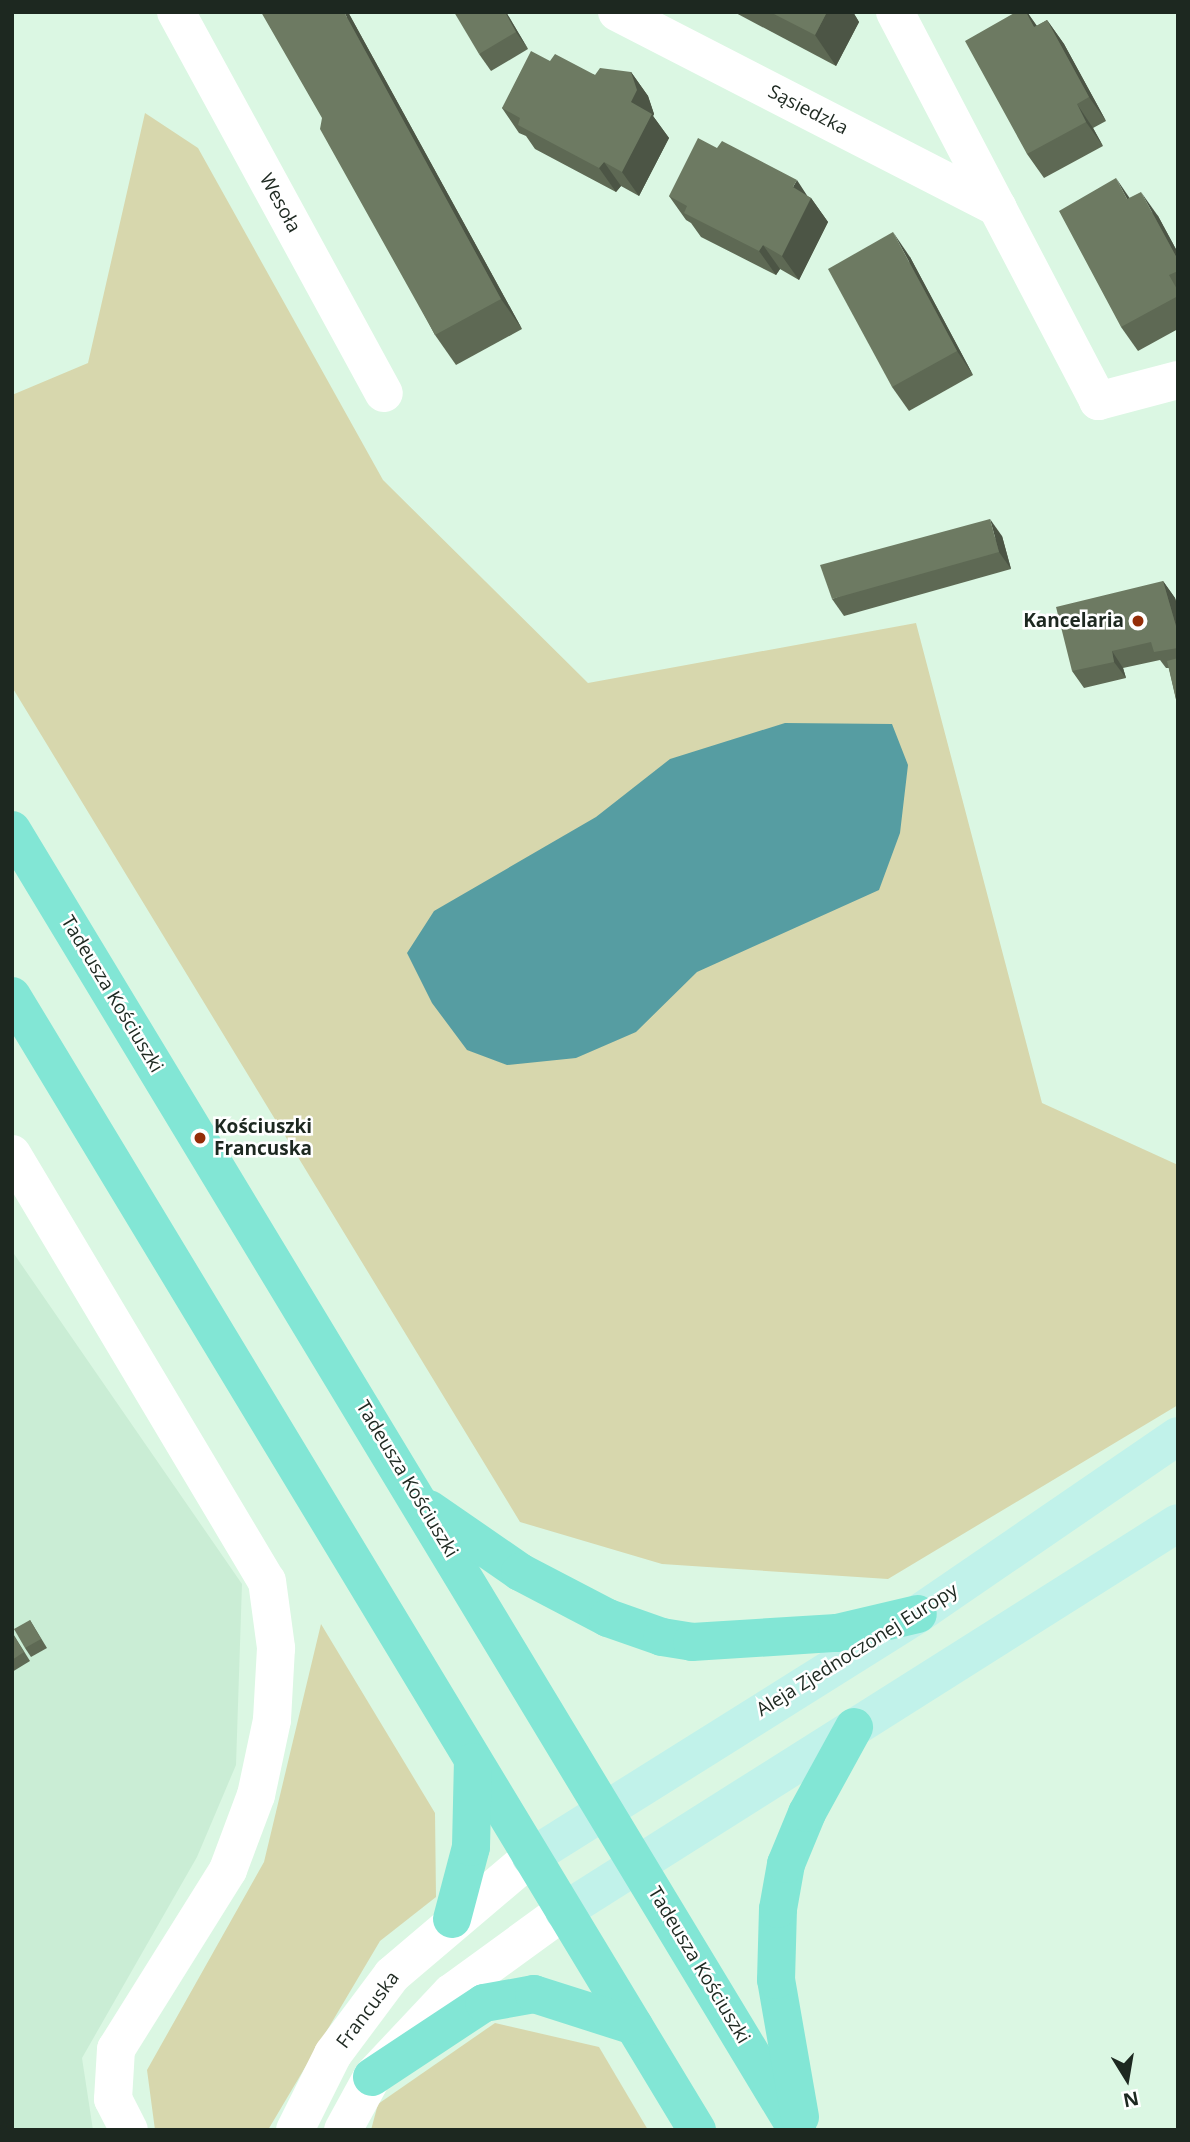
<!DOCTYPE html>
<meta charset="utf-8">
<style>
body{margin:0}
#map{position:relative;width:1190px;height:2142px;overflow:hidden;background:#dbf7e3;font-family:"Open Sans",sans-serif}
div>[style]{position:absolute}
.built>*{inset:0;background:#caedd5}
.green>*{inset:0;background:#d7d7ad}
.water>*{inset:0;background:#569da2}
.minor>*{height:38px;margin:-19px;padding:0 19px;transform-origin:19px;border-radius:19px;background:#fff}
.secondary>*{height:38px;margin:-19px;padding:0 19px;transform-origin:19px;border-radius:19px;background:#c1f2ea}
.primary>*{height:38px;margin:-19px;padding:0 19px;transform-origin:19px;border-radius:19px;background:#82e6d5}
.wall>*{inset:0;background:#5e6954}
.shaded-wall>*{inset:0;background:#4c5545}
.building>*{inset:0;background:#6d7a62}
.dots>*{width:19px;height:19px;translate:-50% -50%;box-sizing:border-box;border:4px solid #fff;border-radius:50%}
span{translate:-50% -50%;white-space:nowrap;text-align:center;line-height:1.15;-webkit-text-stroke:5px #fff;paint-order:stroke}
.street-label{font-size:19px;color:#1d2820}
.poi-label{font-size:19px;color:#1d2820;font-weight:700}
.right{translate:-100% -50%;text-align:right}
.left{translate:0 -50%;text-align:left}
.frame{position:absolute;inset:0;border:14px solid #1d2820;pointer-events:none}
.north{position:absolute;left:1092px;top:2044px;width:70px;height:70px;-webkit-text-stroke:5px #fff;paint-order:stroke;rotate:169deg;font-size:19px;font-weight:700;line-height:28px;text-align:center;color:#1d2820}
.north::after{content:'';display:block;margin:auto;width:24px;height:32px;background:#1d2820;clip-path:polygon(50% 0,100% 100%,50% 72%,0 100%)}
</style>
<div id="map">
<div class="built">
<div style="clip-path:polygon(12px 1251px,242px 1584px,236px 1765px,197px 1857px,82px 2058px,93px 2130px,12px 2130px)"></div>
</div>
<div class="green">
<div style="clip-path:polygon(145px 113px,198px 148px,383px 480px,588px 683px,916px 623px,1042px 1103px,1178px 1165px,1178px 1405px,888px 1579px,662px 1564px,520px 1522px,12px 687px,12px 395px,88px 363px)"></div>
<div style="clip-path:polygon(321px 1624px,435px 1813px,436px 1897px,380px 1941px,268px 2130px,155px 2130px,147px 2070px,264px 1862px)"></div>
<div style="clip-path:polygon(495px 2023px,599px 2047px,648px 2130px,371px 2130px,378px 2104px)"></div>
</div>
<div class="water">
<div style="clip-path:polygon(785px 723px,892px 724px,908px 765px,900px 833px,879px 890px,697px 972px,636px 1032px,576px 1058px,507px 1065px,467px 1050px,432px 1003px,407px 953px,434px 911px,596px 817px,670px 759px)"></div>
</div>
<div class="minor">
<div style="left:176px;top:12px;width:434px;rotate:61.4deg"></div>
<div style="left:617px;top:12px;width:428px;rotate:27.2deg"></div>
<div style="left:895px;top:12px;width:439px;rotate:62.4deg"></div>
<div style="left:1098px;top:401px;width:83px;rotate:-14.7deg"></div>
<div style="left:12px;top:1154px;width:497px;rotate:59.2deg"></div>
<div style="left:267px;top:1581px;width:68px;rotate:82.3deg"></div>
<div style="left:276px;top:1648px;width:72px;rotate:93.2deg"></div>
<div style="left:272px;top:1720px;width:77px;rotate:102deg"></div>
<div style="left:256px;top:1795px;width:80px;rotate:110.5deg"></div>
<div style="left:228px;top:1870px;width:211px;rotate:122deg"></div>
<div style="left:116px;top:2049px;width:50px;rotate:93.4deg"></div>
<div style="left:113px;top:2099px;width:35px;rotate:63deg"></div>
<div style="left:295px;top:2130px;width:85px;rotate:-63.4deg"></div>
<div style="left:333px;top:2054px;width:99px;rotate:-53.2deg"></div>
<div style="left:392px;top:1975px;width:182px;rotate:-40.3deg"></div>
<div style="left:343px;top:2130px;width:60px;rotate:-61.3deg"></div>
<div style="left:372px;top:2077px;width:115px;rotate:-46.8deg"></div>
<div style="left:451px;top:1993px;width:140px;rotate:-36deg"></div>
</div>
<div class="secondary">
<div style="left:531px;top:1857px;width:457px;rotate:-32.1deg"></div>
<div style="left:918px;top:1614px;width:315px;rotate:-34.4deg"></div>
<div style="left:564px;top:1911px;width:726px;rotate:-32.29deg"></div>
</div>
<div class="primary">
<div style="left:12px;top:830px;width:1519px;rotate:58.87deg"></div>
<div style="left:12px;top:996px;width:1325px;rotate:58.87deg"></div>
<div style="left:429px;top:1509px;width:111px;rotate:34.7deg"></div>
<div style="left:520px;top:1572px;width:99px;rotate:27.6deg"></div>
<div style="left:608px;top:1618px;width:57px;rotate:19.4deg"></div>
<div style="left:662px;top:1637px;width:30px;rotate:9deg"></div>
<div style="left:692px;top:1642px;width:145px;rotate:-3.6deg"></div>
<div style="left:837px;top:1633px;width:83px;rotate:-13.2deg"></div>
<div style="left:452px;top:1919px;width:74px;rotate:-75.2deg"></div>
<div style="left:471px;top:1847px;width:85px;rotate:-88.7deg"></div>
<div style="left:372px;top:2077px;width:134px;rotate:-33.5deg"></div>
<div style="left:484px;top:2003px;width:51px;rotate:-10.2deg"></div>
<div style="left:534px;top:1994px;width:105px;rotate:17.7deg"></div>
<div style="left:800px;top:2117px;width:139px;rotate:-99.9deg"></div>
<div style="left:776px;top:1980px;width:71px;rotate:-88.4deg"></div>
<div style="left:778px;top:1909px;width:46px;rotate:-79.9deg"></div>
<div style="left:786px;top:1864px;width:55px;rotate:-67.6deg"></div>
<div style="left:807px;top:1813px;width:98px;rotate:-61.3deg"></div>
</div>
<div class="wall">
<div style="clip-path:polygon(348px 12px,522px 329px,456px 365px,435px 335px,322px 118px)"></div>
<div style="clip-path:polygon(506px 12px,528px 49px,491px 71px,479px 54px)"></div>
<div style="clip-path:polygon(734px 12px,853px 12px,859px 22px,836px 66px)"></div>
<div style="clip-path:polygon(1016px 12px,1027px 12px,1037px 26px,1047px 20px,1064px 44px,1106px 121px,1093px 128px,1103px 146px,1044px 178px,1027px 154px)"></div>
<div style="clip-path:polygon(550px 61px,595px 75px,631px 72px,648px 96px,654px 114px,653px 116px,669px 138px,639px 196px,621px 186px,616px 192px,535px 149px,526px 136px,519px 133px,502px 108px)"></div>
<div style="clip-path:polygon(669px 196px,807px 196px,811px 198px,828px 222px,799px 280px,780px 269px,776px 275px,701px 237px,691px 223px,686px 220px)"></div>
<div style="clip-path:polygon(1130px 198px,1158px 216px,1178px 253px,1178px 329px,1138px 351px,1121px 327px)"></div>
<div style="clip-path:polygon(910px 257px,973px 375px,909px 411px,892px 387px)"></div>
<div style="clip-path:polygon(1002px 536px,1011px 569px,844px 616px,832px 599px)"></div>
<div style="clip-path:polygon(1163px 581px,1175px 598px,1178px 607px,1178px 708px,1169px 668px,1166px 668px,1160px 660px,1123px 668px,1126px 678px,1084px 688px,1072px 671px)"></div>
<div style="clip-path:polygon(30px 1620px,47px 1648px,31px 1657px,25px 1648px)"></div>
<div style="clip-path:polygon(12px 1632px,30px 1661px,12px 1672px)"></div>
</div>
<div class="shaded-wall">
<div style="clip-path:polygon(344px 12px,348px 12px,522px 329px,501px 299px)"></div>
<div style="clip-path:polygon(505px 12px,506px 12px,528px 49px,516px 32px)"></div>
<div style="clip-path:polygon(827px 12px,853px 12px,859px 22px,836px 66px,815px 35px)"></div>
<div style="clip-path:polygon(1026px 12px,1027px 12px,1041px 32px,1034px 27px)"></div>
<div style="clip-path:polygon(1047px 20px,1064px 44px,1106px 121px,1089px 97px)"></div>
<div style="clip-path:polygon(631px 72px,648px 96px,654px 114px,653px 116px,669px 138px,639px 196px,622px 172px)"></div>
<div style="clip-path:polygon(1077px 104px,1093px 128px,1103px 146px,1086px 122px)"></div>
<div style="clip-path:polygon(604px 162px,621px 186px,616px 192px,599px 168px)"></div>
<div style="clip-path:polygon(1116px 178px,1133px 203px,1127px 199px)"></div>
<div style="clip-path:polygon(797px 180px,810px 200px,811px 198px,828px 222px,799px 280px,782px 256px,793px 187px)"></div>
<div style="clip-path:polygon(1141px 192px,1158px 216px,1178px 253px,1178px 260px)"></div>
<div style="clip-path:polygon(893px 232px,910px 257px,973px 375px,957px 351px)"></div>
<div style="clip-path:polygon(763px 245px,780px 269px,776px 275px,759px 251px)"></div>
<div style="clip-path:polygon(990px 519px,1002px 536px,1011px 569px,999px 552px)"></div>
<div style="clip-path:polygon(1163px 581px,1175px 598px,1178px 608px,1178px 633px)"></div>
<div style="clip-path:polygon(1112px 651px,1123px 668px,1126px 678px,1114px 662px)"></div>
</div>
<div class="building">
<div style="clip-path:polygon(261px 12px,344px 12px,501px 299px,435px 335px,320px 129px,322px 118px)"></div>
<div style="clip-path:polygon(454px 12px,505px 12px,516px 32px,479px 54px)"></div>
<div style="clip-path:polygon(770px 12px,827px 12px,815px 35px)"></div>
<div style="clip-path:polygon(1016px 12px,1026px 12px,1034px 27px,1047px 20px,1089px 97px,1077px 104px,1086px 122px,1027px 154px,965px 41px)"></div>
<div style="clip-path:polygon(531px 51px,550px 61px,555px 54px,595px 75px,600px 68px,631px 72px,637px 90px,631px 102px,652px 114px,622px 172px,604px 162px,599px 168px,518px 125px,520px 118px,502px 108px)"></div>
<div style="clip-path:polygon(698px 138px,717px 148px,722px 141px,797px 180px,793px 187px,811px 198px,782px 256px,763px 245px,759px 251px,684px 213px,687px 206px,669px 196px)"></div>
<div style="clip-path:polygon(1116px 178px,1127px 199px,1141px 192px,1178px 260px,1178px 271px,1169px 275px,1178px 291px,1178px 296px,1121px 327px,1059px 211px)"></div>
<div style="clip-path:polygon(893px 232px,957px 351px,892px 387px,828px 269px)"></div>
<div style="clip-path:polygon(990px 519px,999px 552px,832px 599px,820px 565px)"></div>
<div style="clip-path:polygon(1163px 581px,1178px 633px,1178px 648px,1154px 652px,1151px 642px,1112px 651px,1114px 662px,1072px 671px,1056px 607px)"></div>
<div style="clip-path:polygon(1178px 658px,1178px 708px,1167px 661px)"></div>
<div style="clip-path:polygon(30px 1620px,41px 1639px,25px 1648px,14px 1629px)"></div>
<div style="clip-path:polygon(12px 1633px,24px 1652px,12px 1660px)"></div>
</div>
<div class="dots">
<div style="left:1138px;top:621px;background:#942d08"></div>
<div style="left:200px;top:1138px;background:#942d08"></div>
</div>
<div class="street-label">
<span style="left:808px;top:110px;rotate:27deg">Sąsiedzka</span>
<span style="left:280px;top:203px;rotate:61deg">Wesoła</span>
<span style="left:112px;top:994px;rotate:59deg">Tadeusza Kościuszki</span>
<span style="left:407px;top:1479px;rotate:59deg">Tadeusza Kościuszki</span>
<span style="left:857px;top:1650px;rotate:-32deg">Aleja Zjednoczonej Europy</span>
<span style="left:699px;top:1965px;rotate:59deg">Tadeusza Kościuszki</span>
<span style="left:368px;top:2010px;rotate:-53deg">Francuska</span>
</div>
<div class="poi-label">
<span class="right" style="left:1124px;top:621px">Kancelaria</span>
<span class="left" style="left:214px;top:1138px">Kościuszki<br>Francuska</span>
</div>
<div class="frame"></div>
<div class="north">N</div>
</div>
